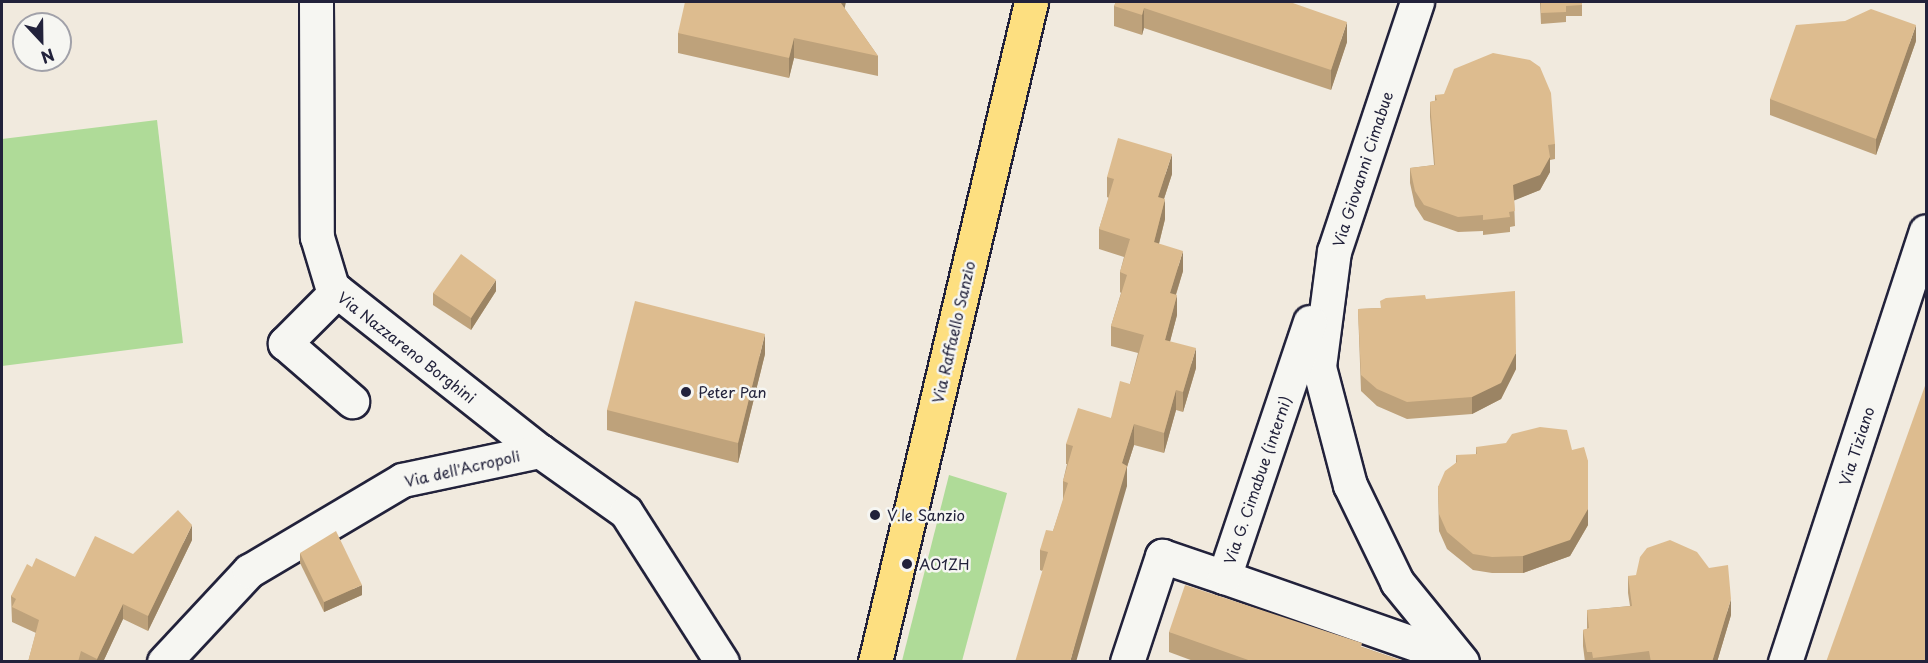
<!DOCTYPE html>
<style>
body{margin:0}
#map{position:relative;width:1928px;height:663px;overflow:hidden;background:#f1eade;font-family:"Playpen Sans",sans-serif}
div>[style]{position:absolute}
.green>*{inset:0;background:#afdb98}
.roads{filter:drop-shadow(2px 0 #22223b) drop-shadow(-2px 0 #22223b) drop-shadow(0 2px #22223b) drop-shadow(0 -2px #22223b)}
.minor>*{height:33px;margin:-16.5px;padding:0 16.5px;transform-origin:16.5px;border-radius:16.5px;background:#f6f6f2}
.major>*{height:33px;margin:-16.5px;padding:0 16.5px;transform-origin:16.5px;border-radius:16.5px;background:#fddf80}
.wall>*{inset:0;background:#bea27b}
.shaded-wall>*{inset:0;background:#9b8464}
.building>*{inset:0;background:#ddbc8f}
.dots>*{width:16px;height:16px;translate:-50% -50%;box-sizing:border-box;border:3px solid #f6f6f2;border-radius:50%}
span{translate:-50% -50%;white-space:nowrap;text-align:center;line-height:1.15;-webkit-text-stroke:5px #f6f6f2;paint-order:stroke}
.street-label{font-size:15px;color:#22223b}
.poi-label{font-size:15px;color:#22223b}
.left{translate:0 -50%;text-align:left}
.frame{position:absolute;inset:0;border:3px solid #22223b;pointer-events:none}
.north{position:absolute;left:12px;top:12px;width:60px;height:60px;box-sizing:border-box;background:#f6f6f2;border:2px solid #a1a1a9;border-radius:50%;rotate:158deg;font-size:16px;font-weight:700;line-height:24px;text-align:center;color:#22223b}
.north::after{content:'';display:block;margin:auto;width:21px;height:27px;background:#22223b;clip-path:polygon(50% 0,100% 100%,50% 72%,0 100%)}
</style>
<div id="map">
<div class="green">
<div style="clip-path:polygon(157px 120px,183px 343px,2px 366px,2px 139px)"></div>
<div style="clip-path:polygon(949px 475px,1007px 493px,962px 661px,902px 661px)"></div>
</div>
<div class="roads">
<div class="minor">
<div style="left:316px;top:2px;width:235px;rotate:89.8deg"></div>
<div style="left:317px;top:237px;width:52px;rotate:73.3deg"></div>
<div style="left:332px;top:287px;width:265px;rotate:38.3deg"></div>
<div style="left:1417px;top:2px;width:262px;rotate:108.4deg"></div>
<div style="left:1334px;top:251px;width:117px;rotate:97.4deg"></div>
<div style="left:1319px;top:367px;width:122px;rotate:75.3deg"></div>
<div style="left:1350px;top:485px;width:108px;rotate:64.1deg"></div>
<div style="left:1397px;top:582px;width:103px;rotate:50.9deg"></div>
<div style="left:337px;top:291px;width:74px;rotate:135deg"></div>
<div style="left:285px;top:343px;width:89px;rotate:40.9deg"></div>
<div style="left:1224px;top:577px;width:248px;rotate:19.3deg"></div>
<div style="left:164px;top:662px;width:125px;rotate:-47deg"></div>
<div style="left:249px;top:571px;width:178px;rotate:-30.7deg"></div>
<div style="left:402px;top:480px;width:141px;rotate:-11.9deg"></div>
<div style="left:540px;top:451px;width:105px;rotate:35.3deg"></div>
<div style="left:626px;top:512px;width:178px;rotate:57.4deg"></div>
<div style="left:1127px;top:662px;width:112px;rotate:-71.7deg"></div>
<div style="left:1162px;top:556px;width:65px;rotate:18.7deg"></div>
<div style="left:1224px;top:577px;width:269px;rotate:-71.4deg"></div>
<div style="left:1785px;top:662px;width:453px;rotate:-71.9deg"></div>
</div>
<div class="major">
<div style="left:875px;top:662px;width:678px;rotate:-76.7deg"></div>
</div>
</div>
<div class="wall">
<div style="clip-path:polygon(1116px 2px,1347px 42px,1331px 90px,1144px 28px,1142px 35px,1114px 26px,1114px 6px)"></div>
<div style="clip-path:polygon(1535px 2px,1582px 2px,1582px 16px,1566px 16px,1566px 22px,1541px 24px,1540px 3px,1535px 3px)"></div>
<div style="clip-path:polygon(844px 8px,878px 56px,878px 76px,794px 58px,789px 78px,678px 53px,678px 33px)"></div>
<div style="clip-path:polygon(1916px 41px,1876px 155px,1770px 115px,1770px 99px)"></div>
<div style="clip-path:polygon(1435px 95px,1555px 144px,1555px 159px,1550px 160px,1550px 172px,1540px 190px,1514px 200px,1515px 226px,1510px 227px,1510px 232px,1483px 235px,1483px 231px,1458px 232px,1424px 220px,1415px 206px,1410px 183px,1410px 168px,1434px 165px,1430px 117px,1430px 102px,1435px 101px)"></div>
<div style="clip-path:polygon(1172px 174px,1164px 199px,1165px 219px,1159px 244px,1183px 271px,1176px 295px,1177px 315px,1170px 342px,1196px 368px,1183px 412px,1176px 410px,1164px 453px,1134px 445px,1127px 467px,1127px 486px,1042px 571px,1040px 570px,1040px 550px,1053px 531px,1063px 501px,1063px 481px,1067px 464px,1066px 464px,1066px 444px,1111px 418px,1130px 384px,1138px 353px,1111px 346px,1111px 326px,1121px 293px,1120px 292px,1120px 272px,1124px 257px,1099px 249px,1099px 229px,1109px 198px,1107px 197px,1107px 177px)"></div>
<div style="clip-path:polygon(496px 291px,471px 330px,433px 305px,433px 293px)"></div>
<div style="clip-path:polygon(1426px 299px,1516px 369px,1501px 399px,1472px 414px,1407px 419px,1377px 406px,1361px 391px,1358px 309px,1380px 308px)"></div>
<div style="clip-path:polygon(765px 354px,738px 463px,607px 430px,607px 410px)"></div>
<div style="clip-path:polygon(1476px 447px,1572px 450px,1588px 461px,1588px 525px,1570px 556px,1523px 573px,1492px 573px,1473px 570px,1447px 549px,1439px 531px,1438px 487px,1456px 463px,1456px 455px,1476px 455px)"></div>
<div style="clip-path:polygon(192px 540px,148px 631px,123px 619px,103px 662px,28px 662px,36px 633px,12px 622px,11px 596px,32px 567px,75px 577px)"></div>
<div style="clip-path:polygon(300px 553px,362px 595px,324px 612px,300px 563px)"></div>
<div style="clip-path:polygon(1628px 576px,1731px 615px,1717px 662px,1585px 662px,1583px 646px,1583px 630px,1587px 629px,1587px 610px,1630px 606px,1628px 593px)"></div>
<div style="clip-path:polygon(1169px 632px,1362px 647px,1406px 662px,1196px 662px,1169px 652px)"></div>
</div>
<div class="shaded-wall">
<div style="clip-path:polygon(841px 2px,846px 2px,841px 24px)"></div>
<div style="clip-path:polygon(1144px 8px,1144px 28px,1142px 35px,1142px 15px)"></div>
<div style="clip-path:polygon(1347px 22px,1347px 42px,1331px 90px,1331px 70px)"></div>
<div style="clip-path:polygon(1916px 25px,1916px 41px,1876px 155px,1876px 139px)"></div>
<div style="clip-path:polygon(794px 38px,794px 58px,789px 78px,789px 58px)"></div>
<div style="clip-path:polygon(1172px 154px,1172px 174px,1158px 217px,1158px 197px)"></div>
<div style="clip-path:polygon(1550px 157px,1550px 172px,1540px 190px,1513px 201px,1513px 185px)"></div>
<div style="clip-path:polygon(1165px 199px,1165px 219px,1154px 263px,1154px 242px)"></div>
<div style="clip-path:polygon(1183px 251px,1183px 271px,1170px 313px,1170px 293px)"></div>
<div style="clip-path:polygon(496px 280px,496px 291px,471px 330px,471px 318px)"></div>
<div style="clip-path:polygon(1177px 295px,1177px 315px,1165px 360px,1165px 340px)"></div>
<div style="clip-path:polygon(765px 334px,765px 354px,738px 463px,738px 443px)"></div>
<div style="clip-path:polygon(1196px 348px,1196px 368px,1183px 412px,1183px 392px)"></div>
<div style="clip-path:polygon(1516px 353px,1516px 369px,1501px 399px,1472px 414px,1472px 397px)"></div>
<div style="clip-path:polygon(1176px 390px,1176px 410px,1164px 453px,1164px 433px)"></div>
<div style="clip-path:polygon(1134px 424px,1134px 445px,1127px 467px,1127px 486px,1076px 662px,1070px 662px,1122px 463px)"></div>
<div style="clip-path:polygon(1588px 509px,1588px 525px,1570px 556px,1523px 573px,1523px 556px)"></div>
<div style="clip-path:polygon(192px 525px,192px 540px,148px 631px,148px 616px)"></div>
<div style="clip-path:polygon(362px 585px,362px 595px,324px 612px,324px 602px)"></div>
<div style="clip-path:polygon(1731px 599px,1731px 615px,1717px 662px,1712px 662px)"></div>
<div style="clip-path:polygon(123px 604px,123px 619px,103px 662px,97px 662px,97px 659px)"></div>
</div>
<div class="building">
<div style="clip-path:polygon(685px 2px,841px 2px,841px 3px,878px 56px,794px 38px,789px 58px,678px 33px)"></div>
<div style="clip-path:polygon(1116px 2px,1290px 2px,1347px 22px,1331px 70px,1144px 8px,1142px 15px,1114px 6px)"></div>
<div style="clip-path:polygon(1541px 2px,1582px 2px,1582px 5px,1566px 6px,1566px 12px,1541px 13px)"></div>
<div style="clip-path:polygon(1871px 9px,1916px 25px,1876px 139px,1770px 99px,1796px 25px,1845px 21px)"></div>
<div style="clip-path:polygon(1493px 53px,1530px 60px,1540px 67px,1551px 93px,1555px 144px,1548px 145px,1550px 157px,1540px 175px,1513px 185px,1515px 211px,1509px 212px,1510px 217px,1483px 220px,1483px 215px,1458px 217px,1424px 205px,1415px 191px,1410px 168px,1435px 165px,1430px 102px,1437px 100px,1435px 95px,1444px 94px,1454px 69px)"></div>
<div style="clip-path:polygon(1118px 138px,1172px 154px,1158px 197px,1165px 199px,1154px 242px,1183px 251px,1170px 293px,1177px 295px,1165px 340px,1196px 348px,1183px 392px,1176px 390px,1164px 433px,1134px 424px,1122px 463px,1127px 466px,1070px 662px,1015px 662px,1048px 552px,1040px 550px,1046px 530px,1053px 531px,1068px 483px,1063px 481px,1073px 446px,1066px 444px,1078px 408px,1111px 418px,1120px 381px,1130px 384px,1144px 335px,1111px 326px,1127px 275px,1120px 272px,1130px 239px,1099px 229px,1114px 179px,1107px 177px)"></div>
<div style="clip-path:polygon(461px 254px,496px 280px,471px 318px,433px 293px)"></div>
<div style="clip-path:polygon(1515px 291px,1516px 353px,1501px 383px,1472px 397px,1407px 402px,1377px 389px,1361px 375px,1358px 309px,1381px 308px,1380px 301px,1386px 298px,1425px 295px,1426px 299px)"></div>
<div style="clip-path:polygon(635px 301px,765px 334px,738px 443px,607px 410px)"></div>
<div style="clip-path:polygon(1926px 383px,1926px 662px,1826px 662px)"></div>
<div style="clip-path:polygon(1540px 427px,1567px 430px,1572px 450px,1584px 447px,1588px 461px,1588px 509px,1570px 540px,1523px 556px,1492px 557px,1473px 554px,1447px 532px,1439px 514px,1438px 487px,1445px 471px,1457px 462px,1456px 455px,1477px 454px,1476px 447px,1506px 443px,1512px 434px)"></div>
<div style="clip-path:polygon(178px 510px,192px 525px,148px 616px,123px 604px,97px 659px,81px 651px,78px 662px,28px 662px,39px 620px,12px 607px,16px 599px,11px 596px,27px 564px,32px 567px,36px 558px,75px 577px,95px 536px,133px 554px)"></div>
<div style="clip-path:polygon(336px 531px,362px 585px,324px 602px,300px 553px)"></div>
<div style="clip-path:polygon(1670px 540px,1697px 552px,1709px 568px,1728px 565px,1731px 599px,1712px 662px,1651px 662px,1649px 651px,1593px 658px,1592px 652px,1587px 652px,1583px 630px,1589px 628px,1587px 610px,1632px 606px,1628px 576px,1636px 575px,1640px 557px,1647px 548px)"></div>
<div style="clip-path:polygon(1185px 585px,1362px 643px,1361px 647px,1406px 662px,1254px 662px,1169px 632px)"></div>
</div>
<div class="dots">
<div style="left:686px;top:392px;background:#22223b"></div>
<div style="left:875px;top:515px;background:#22223b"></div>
<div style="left:907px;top:564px;background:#22223b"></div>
</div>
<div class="street-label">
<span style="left:1362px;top:169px;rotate:-72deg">Via Giovanni Cimabue</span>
<span style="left:953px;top:332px;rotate:-77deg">Via Raffaello Sanzio</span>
<span style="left:407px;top:347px;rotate:38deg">Via Nazzareno Borghini</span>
<span style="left:1856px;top:446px;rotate:-72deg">Via Tiziano</span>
<span style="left:462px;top:468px;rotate:-13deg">Via dell'Acropoli</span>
<span style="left:1257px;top:480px;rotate:-71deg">Via G. Cimabue (interni)</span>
</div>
<div class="poi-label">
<span class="left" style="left:698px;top:392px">Peter Pan</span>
<span class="left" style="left:887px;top:515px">V.le Sanzio</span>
<span class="left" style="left:919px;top:564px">A01ZH</span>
</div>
<div class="frame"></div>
<div class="north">N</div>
</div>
